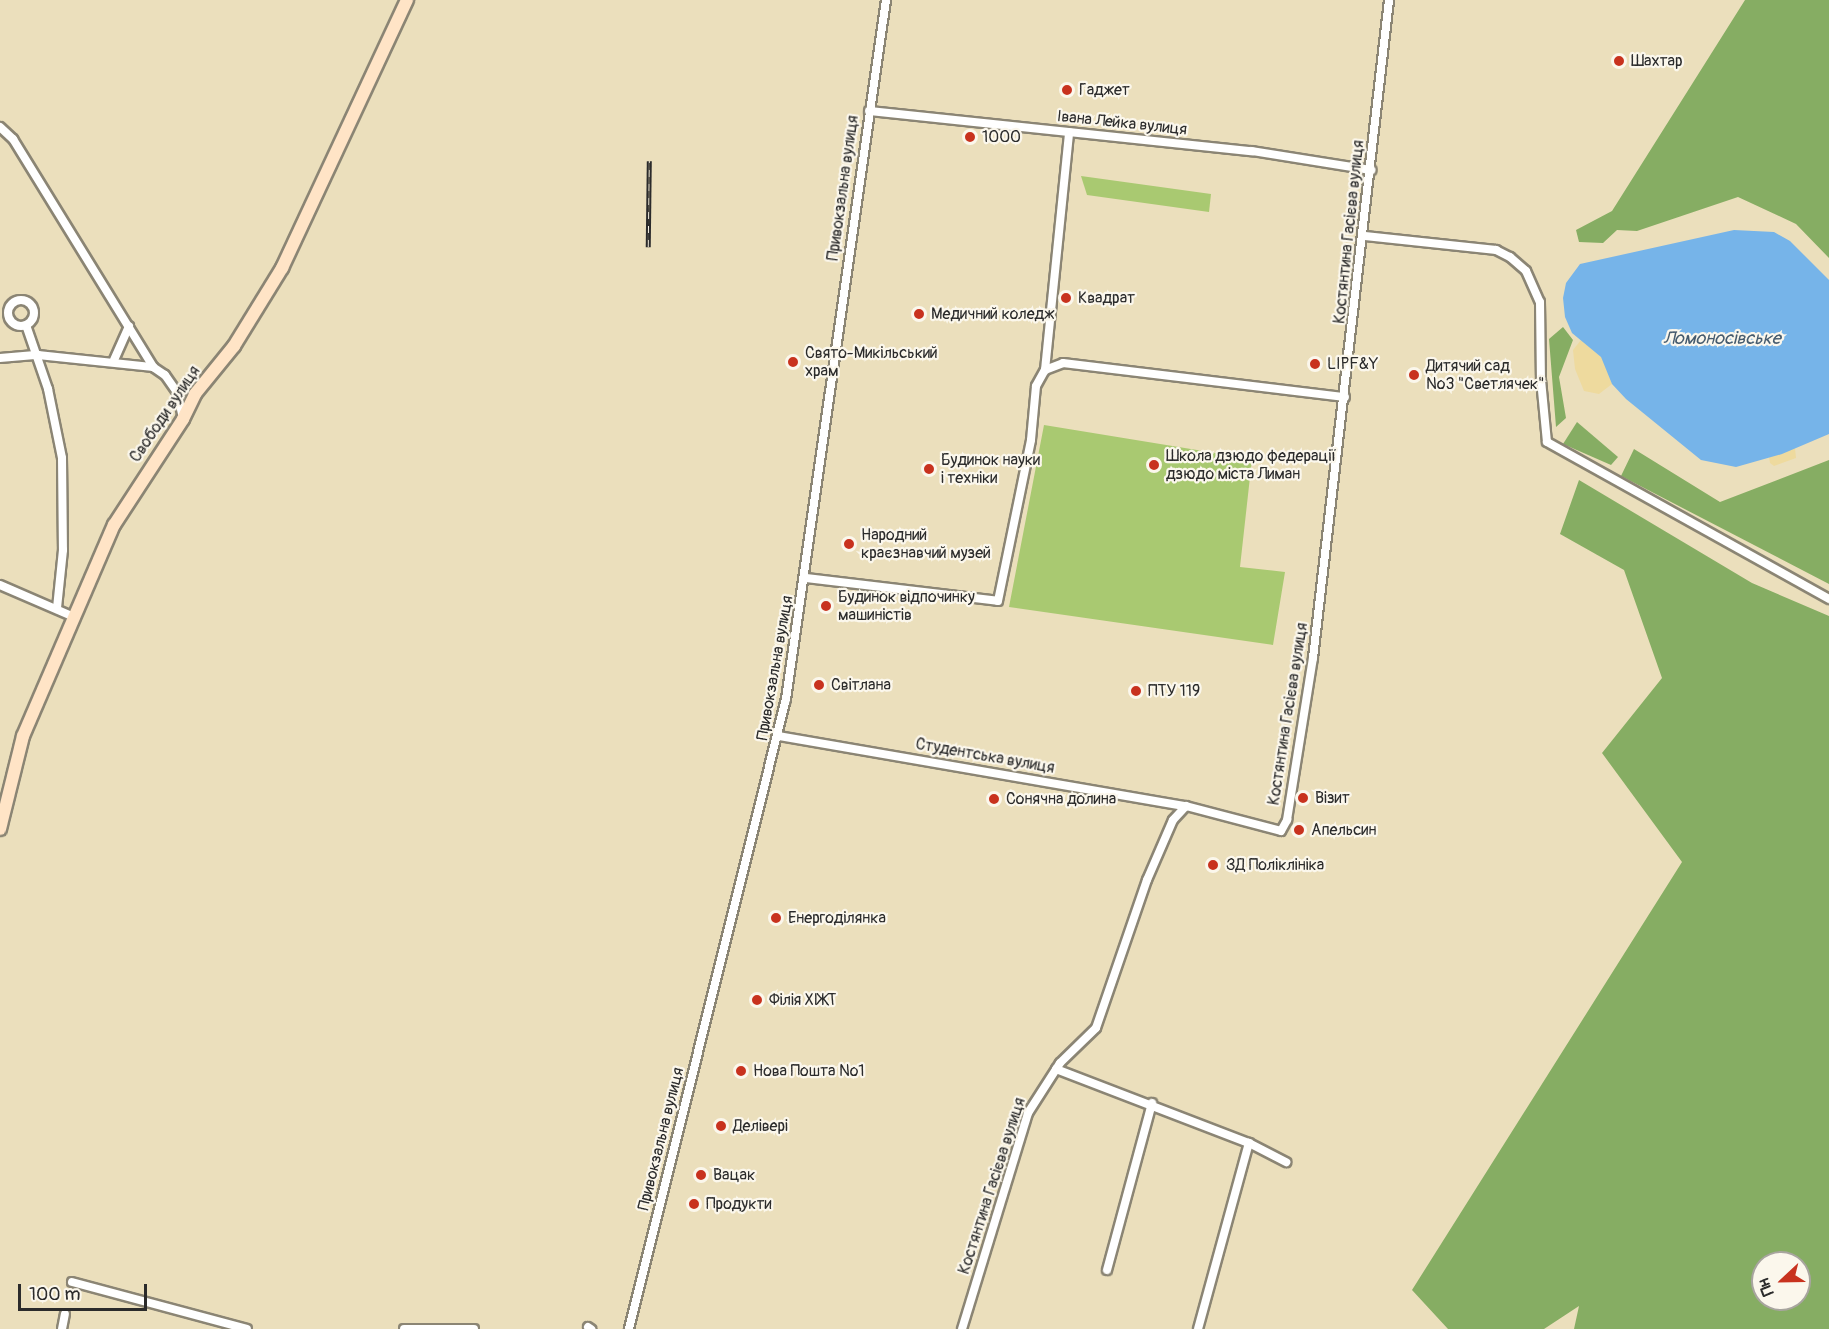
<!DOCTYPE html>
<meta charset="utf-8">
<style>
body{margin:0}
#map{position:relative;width:1829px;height:1329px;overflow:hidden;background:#ebdfbc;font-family:Pangolin,sans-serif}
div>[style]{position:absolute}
.green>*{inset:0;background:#a9c971}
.forest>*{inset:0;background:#86ad63}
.sand>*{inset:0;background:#eeda9e}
.water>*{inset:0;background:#76b4e9}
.roads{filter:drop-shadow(2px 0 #8b8574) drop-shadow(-2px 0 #8b8574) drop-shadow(0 2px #8b8574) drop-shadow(0 -2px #8b8574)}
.street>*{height:8px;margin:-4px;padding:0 4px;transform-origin:4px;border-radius:4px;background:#fff}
.street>.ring{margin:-4px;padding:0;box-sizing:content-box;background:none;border:8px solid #fff;border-radius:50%}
.secondary>*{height:12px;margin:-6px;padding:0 6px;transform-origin:6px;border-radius:6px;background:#ffe4c6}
.rail>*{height:4.5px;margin-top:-2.25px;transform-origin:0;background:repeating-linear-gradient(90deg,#fbf7ec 0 7px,#2b2b2b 0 14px);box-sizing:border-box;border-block:2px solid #2b2b2b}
.dots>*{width:16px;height:16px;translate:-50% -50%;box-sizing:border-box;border:3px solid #fbf7ec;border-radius:50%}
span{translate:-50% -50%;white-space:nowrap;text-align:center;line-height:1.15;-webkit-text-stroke:4.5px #fbf7ec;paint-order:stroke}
.poi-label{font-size:16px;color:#2b2b2b}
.left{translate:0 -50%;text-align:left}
.street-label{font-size:16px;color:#2b2b2b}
.water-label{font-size:18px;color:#455b6e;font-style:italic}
.north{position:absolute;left:1751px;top:1251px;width:60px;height:60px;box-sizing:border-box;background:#fbf7ec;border:2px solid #a8a59f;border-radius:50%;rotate:248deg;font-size:16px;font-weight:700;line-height:24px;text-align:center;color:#2b2b2b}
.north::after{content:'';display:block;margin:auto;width:21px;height:27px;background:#c8321e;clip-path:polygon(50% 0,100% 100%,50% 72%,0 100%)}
.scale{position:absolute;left:18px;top:1284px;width:129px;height:27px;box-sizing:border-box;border:3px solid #2b2b2b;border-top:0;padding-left:8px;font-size:18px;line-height:21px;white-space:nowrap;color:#2b2b2b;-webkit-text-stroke:4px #fbf7ec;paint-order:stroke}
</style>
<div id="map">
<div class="green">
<div style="clip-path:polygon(1081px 176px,1211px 194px,1209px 212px,1087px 195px)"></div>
<div style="clip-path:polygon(1044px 425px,1252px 459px,1240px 567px,1285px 572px,1273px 645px,1009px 607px)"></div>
</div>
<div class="forest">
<div style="clip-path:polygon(1745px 0,1829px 0,1829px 258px,1796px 224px,1738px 197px,1637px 231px,1617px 230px,1603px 243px,1579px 242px,1576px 230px,1612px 211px)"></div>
<div style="clip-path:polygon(1563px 327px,1573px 340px,1559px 377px,1566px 418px,1556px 427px,1549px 339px)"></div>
<div style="clip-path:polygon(1577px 422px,1618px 457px,1611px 465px,1563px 444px)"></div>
<div style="clip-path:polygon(1634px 449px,1720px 502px,1829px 460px,1829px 584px,1621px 476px)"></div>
<div style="clip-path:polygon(evenodd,1579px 480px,1752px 583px,1829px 616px,1829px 1329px,1574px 1329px,1579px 1306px,1544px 1329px,1448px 1329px,1412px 1290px,1682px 862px,1602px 753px,1662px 678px,1624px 570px,1560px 534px,1579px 480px,1763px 1263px,1799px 1263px,1799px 1299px,1763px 1299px,1763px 1263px)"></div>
</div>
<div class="sand">
<div style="clip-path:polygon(1581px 340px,1601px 357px,1608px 371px,1612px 384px,1599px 394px,1584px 391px,1575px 369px,1573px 350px)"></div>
<div style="clip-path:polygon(1795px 448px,1796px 458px,1774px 466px,1770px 463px,1769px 457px)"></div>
</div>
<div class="water">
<div style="clip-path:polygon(1734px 230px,1774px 232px,1790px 241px,1829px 280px,1829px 434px,1782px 454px,1736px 467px,1701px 460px,1626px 399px,1612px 384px,1601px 357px,1572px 333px,1565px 317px,1563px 298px,1566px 283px,1580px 264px)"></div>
</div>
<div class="roads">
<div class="street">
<div style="left:869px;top:111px;width:385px;rotate:6deg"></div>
<div style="left:1252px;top:151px;width:121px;rotate:9.1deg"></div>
<div style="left:0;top:127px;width:18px;rotate:43deg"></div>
<div style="left:13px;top:139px;width:268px;rotate:58.4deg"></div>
<div style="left:153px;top:367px;width:14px;rotate:34deg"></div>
<div style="left:165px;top:375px;width:21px;rotate:55deg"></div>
<div style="left:177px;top:392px;width:27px;rotate:77deg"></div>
<div style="left:1365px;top:236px;width:132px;rotate:6.1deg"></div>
<div style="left:1496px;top:250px;width:16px;rotate:27deg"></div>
<div style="left:1510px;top:257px;width:21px;rotate:41deg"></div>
<div style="left:1526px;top:271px;width:34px;rotate:66deg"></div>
<div style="left:1540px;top:302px;width:78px;rotate:89.3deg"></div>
<div style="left:1541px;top:380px;width:62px;rotate:84.5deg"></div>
<div style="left:1547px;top:442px;width:323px;rotate:29.1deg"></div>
<div class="ring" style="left:8px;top:300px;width:18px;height:18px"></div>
<div style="left:26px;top:325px;width:68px;rotate:71deg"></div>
<div style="left:48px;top:389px;width:70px;rotate:78.5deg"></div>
<div style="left:62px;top:458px;width:92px;rotate:89.4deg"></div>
<div style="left:63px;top:550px;width:58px;rotate:95.9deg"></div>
<div style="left:0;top:358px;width:38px;rotate:-5deg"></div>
<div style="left:38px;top:355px;width:116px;rotate:6deg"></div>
<div style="left:114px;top:360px;width:37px;rotate:-66deg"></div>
<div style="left:1045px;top:370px;width:19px;rotate:-21deg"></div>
<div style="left:1063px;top:363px;width:284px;rotate:6.9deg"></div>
<div style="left:806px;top:578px;width:193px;rotate:6.8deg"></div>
<div style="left:998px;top:601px;width:164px;rotate:-78.4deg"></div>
<div style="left:1031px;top:440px;width:54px;rotate:-84.7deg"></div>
<div style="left:1036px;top:386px;width:18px;rotate:-61deg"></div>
<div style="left:1045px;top:370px;width:239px;rotate:-84.2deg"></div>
<div style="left:0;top:585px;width:81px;rotate:23.4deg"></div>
<div style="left:779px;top:736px;width:413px;rotate:9.8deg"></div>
<div style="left:1056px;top:1069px;width:207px;rotate:21deg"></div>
<div style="left:1249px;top:1143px;width:42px;rotate:27.2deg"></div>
<div style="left:1107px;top:1270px;width:173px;rotate:-74.9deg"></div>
<div style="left:72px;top:1282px;width:181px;rotate:15deg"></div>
<div style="left:588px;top:1327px;width:4px;rotate:34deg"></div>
<div style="left:62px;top:1329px;width:15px;rotate:-79deg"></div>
<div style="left:404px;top:1329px;width:70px"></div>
<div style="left:629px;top:1329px;width:649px;rotate:-76.01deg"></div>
<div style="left:786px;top:699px;width:706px;rotate:-81.86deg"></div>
<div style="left:962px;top:1329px;width:226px;rotate:-73deg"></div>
<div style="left:1028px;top:1113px;width:59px;rotate:-57.4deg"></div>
<div style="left:1060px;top:1063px;width:50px;rotate:-44.2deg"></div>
<div style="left:1096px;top:1028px;width:157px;rotate:-71deg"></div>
<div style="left:1147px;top:880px;width:65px;rotate:-66.6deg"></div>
<div style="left:1173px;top:820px;width:19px;rotate:-47deg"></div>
<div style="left:1186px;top:806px;width:98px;rotate:14.7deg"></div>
<div style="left:1281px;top:831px;width:13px;rotate:-61deg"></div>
<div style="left:1287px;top:820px;width:164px;rotate:-80.9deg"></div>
<div style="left:1313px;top:658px;width:662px;rotate:-83.41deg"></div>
<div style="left:1198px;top:1329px;width:193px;rotate:-74.7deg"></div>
</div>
<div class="secondary">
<div style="left:0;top:829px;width:96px;rotate:-76.1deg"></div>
<div style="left:23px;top:736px;width:230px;rotate:-66.7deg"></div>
<div style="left:114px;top:525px;width:126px;rotate:-56.9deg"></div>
<div style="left:183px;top:419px;width:28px;rotate:-64deg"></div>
<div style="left:195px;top:394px;width:62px;rotate:-50.9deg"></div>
<div style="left:234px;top:346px;width:92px;rotate:-58.4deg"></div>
<div style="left:282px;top:268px;width:296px;rotate:-65deg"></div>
</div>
</div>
<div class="rail">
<div style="left:648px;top:247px;width:86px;rotate:-89.3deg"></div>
</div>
<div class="dots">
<div style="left:1619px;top:61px;background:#c8321e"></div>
<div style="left:1067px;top:90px;background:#c8321e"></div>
<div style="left:970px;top:137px;background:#c8321e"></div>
<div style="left:1066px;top:298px;background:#c8321e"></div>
<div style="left:919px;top:314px;background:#c8321e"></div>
<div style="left:793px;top:362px;background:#c8321e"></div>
<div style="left:1315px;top:364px;background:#c8321e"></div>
<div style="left:1414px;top:375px;background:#c8321e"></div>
<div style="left:1154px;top:465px;background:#c8321e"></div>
<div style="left:929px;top:469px;background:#c8321e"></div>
<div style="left:849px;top:544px;background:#c8321e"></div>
<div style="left:826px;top:606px;background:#c8321e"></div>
<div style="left:819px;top:685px;background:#c8321e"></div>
<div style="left:1136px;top:691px;background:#c8321e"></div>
<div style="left:1303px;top:798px;background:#c8321e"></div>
<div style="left:994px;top:799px;background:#c8321e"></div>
<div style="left:1299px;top:830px;background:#c8321e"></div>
<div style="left:1213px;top:865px;background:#c8321e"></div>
<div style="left:776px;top:918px;background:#c8321e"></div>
<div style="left:757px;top:1000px;background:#c8321e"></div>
<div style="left:741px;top:1071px;background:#c8321e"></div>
<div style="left:721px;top:1126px;background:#c8321e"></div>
<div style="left:701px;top:1175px;background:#c8321e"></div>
<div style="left:694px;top:1204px;background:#c8321e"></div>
</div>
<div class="poi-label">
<span class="left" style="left:1631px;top:61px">Шахтар</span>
<span class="left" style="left:1079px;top:90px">Гаджет</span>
<span class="left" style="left:982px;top:137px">1000</span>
<span class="left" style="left:1078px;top:298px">Квадрат</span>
<span class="left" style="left:931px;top:314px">Медичний коледж</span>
<span class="left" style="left:805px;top:362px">Свято-Микільський<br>храм</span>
<span class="left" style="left:1327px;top:364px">LIPF&amp;Y</span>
<span class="left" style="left:1426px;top:375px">Дитячий сад<br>№3 "Светлячек"</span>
<span class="left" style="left:1166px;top:465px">Школа дзюдо федерації<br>дзюдо міста Лиман</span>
<span class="left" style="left:941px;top:469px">Будинок науки<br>і техніки</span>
<span class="left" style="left:861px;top:544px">Народний<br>краєзнавчий музей</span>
<span class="left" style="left:838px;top:606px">Будинок відпочинку<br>машиністів</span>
<span class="left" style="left:831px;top:685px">Світлана</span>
<span class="left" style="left:1148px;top:691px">ПТУ 119</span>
<span class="left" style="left:1315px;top:798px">Візит</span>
<span class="left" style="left:1006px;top:799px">Сонячна долина</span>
<span class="left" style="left:1311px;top:830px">Апельсин</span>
<span class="left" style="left:1226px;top:865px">ЗД Поліклініка</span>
<span class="left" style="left:788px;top:918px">Енергоділянка</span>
<span class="left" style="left:769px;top:1000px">Філія ХІЖТ</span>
<span class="left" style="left:753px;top:1071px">Нова Пошта №1</span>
<span class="left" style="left:733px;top:1126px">Делівері</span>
<span class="left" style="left:713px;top:1175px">Вацак</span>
<span class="left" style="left:706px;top:1204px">Продукти</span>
</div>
<div class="street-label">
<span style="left:1122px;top:123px;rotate:6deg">Івана Лейка вулиця</span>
<span style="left:843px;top:188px;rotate:-82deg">Привокзальна вулиця</span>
<span style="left:1349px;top:232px;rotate:-84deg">Костянтина Гасієва вулиця</span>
<span style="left:165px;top:414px;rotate:-56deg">Свободи вулиця</span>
<span style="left:775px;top:668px;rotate:-80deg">Привокзальна вулиця</span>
<span style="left:1288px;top:714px;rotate:-81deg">Костянтина Гасієва вулиця</span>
<span style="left:985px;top:756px;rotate:10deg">Студентська вулиця</span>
<span style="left:661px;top:1139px;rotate:-76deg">Привокзальна вулиця</span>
<span style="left:992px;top:1186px;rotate:-72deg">Костянтина Гасієва вулиця</span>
</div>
<div class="water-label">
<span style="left:1722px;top:339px">Ломоносівське</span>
</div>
<div class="north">Пн</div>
<div class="scale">100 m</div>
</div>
